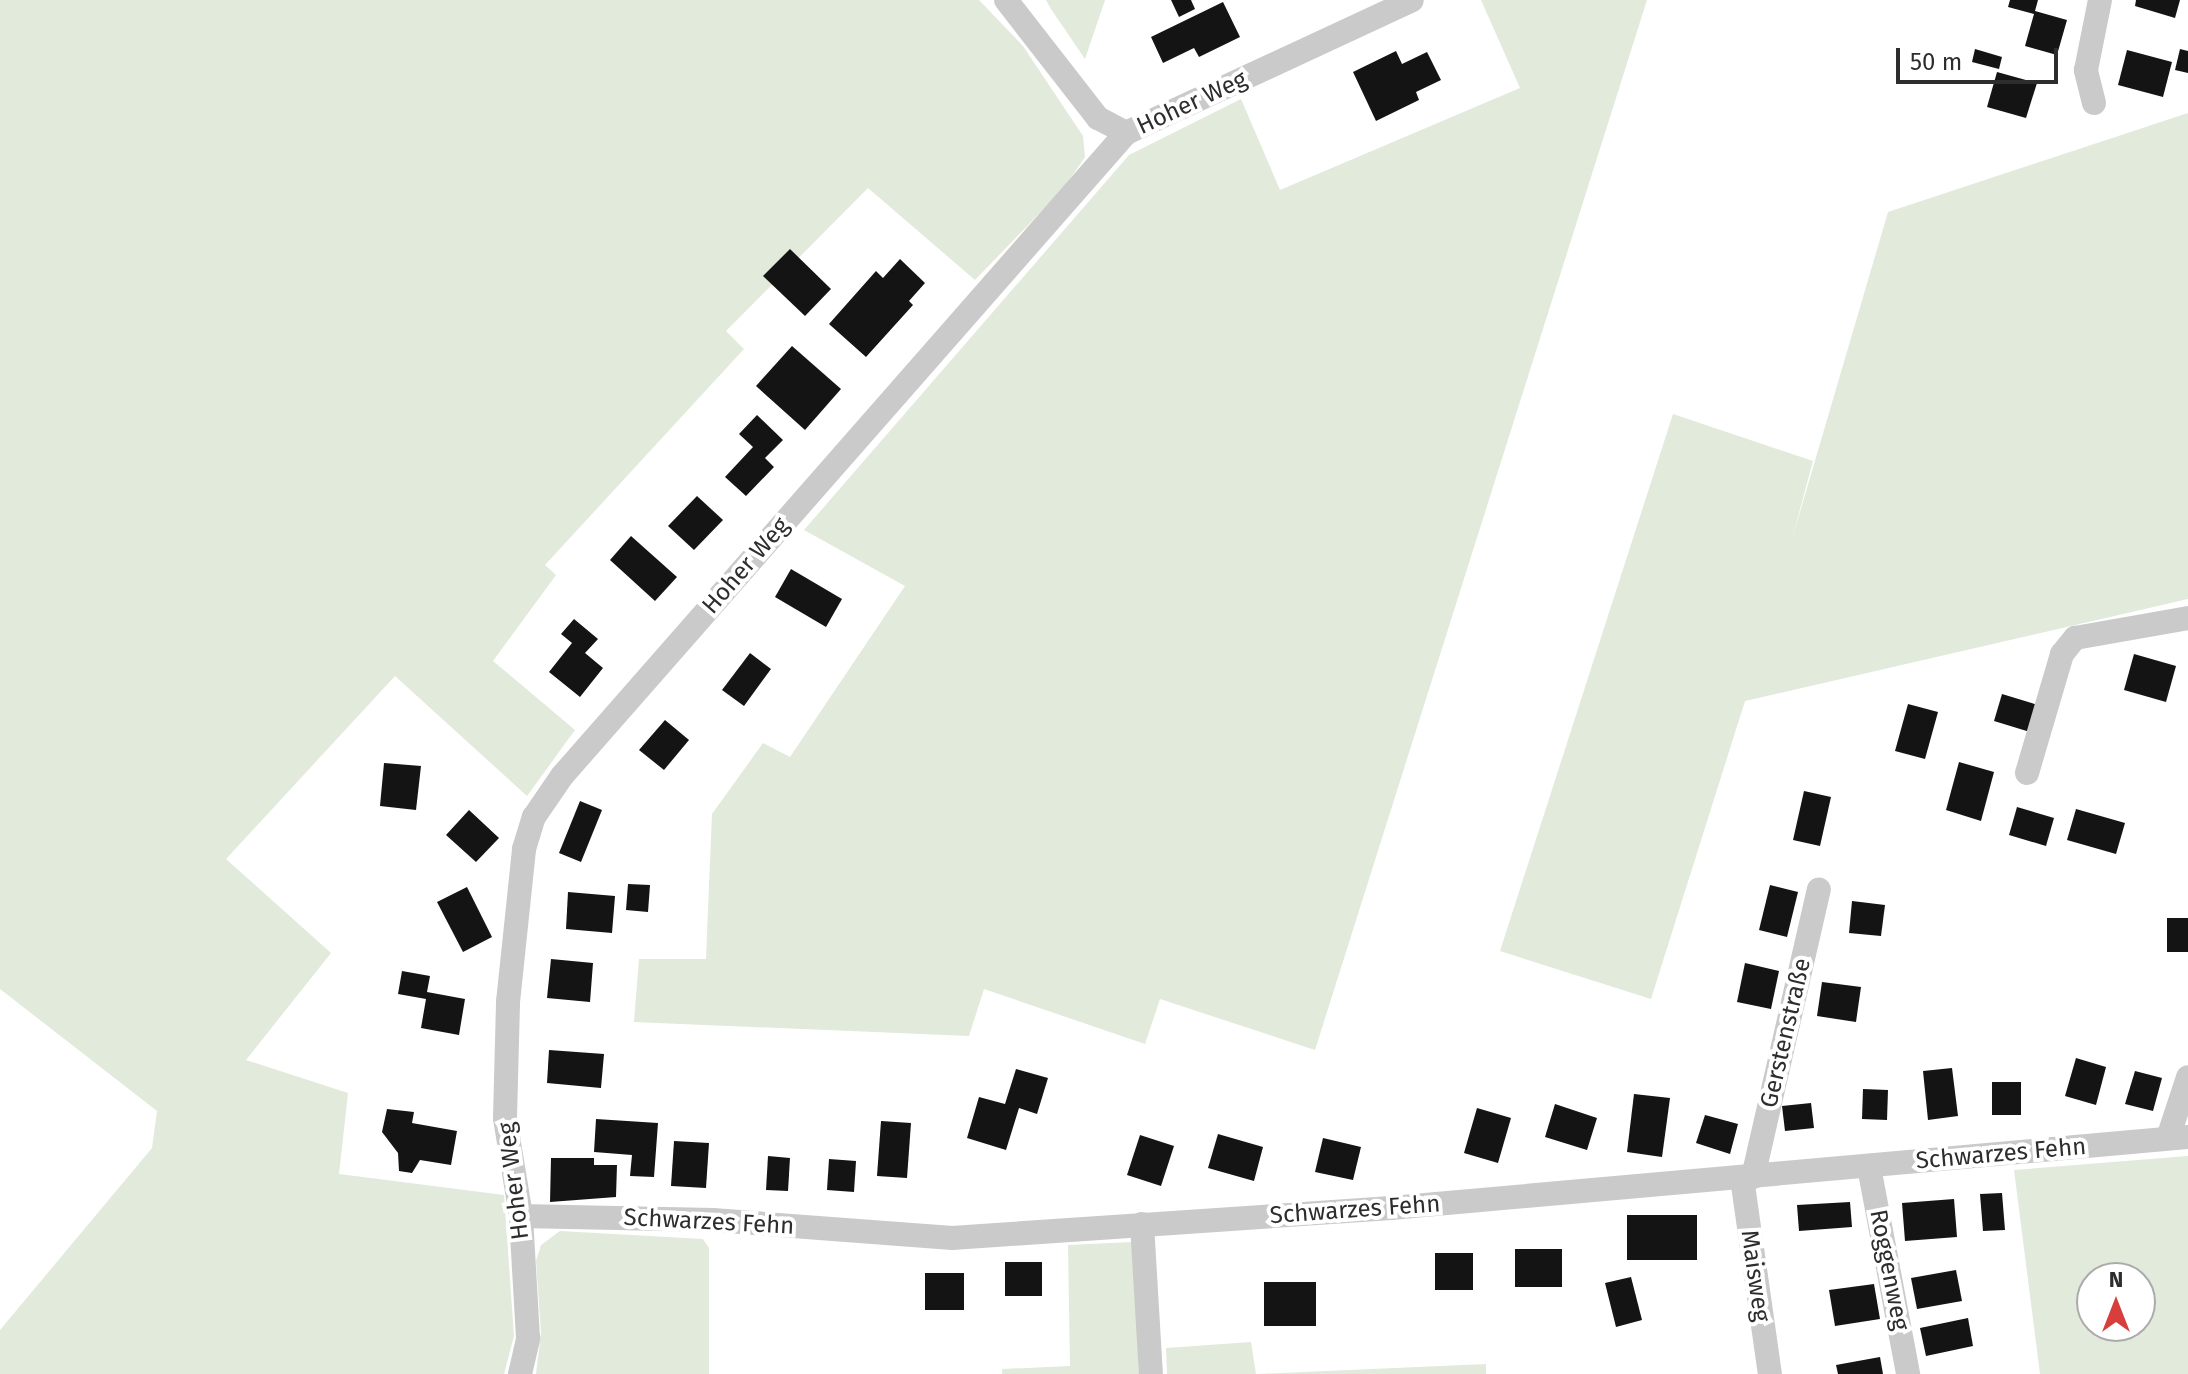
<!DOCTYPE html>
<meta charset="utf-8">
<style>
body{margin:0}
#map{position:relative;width:2188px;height:1374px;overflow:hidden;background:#fff;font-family:"Fira Sans",sans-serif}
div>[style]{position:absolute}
.green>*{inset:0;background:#e2eadb}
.building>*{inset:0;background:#141414}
.minor>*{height:24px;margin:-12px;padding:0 12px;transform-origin:12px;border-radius:12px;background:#cacaca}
span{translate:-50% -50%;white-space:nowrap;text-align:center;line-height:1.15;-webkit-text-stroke:8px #fff;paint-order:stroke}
.street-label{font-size:24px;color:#2d2d2d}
.north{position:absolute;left:2076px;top:1262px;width:80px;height:80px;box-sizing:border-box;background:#fff;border:2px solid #ababab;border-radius:50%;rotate:0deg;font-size:22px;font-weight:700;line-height:32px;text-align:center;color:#2d2d2d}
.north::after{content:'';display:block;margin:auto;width:28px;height:36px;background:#d83e3b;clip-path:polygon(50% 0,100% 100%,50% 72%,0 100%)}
.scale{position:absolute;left:1896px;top:48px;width:162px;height:36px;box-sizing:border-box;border:4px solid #2d2d2d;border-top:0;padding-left:10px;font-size:24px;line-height:28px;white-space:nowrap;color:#2d2d2d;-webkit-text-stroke:6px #fff;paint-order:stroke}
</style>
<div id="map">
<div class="green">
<div style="clip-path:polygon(0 0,979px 0,1023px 46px,1083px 136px,1085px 157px,1063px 189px,975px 280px,868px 188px,726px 331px,744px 349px,545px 565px,556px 575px,493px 661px,575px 730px,527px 796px,395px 676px,226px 859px,331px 953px,246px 1060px,348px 1093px,339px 1174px,504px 1195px,514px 1336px,504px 1374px,0 1374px,0 1330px,152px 1148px,157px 1111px,0 989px)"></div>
<div style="clip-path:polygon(1046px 0,1105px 0,1085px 59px,1051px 9px)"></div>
<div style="clip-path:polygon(1481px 0,1647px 0,1315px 1050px,1160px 999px,1145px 1044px,984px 989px,969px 1036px,634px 1022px,639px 959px,706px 959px,712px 814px,763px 743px,790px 757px,905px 586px,804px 530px,1129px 155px,1241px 99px,1280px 190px,1520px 88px)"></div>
<div style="clip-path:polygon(2188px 113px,2188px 599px,1745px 701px,1651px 999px,1500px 951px,1673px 414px,1813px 461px,1792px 539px,1888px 212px)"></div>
<div style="clip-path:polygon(evenodd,2188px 1156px,2188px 1374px,2040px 1374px,2014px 1170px,2188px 1156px,2092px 1278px,2140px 1278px,2140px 1326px,2092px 1326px,2092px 1278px)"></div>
<div style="clip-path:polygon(560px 1231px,703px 1239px,709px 1248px,709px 1374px,536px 1374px,541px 1333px,536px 1261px,541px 1245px)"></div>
<div style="clip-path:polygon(1133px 1242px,1139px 1374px,1002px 1374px,1002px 1369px,1070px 1366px,1068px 1245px)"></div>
<div style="clip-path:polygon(1251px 1342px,1256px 1374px,1486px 1364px,1486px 1374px,1167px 1374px,1166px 1348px)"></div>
</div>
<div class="building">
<div style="clip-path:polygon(1171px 0,1191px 0,1195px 9px,1179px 17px)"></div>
<div style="clip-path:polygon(2010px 0,2038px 0,2035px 11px,2067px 20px,2057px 55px,2025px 46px,2034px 14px,2008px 7px)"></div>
<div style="clip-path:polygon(2136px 0,2180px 0,2175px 18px,2135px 6px)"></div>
<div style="clip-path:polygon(1223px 2px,1240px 37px,1199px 57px,1194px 48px,1163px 63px,1151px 37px)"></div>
<div style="clip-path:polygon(1975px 49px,2002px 57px,1999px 69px,1972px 62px)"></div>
<div style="clip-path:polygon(2180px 49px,2188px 51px,2188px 73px,2175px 70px)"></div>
<div style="clip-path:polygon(2127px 50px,2172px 62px,2163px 97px,2118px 85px)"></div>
<div style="clip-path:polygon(1396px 51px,1402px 64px,1427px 52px,1441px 80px,1416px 92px,1419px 100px,1376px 121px,1353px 72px)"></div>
<div style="clip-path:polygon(1997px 72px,2037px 83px,2026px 118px,1987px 107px)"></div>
<div style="clip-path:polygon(790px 249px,831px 289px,805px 316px,763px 276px)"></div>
<div style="clip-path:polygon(900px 259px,925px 283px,909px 301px,913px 305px,866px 357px,829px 324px,876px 271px,883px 278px)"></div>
<div style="clip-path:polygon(792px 346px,841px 389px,805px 430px,756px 386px)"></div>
<div style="clip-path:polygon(757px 415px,783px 440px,765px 458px,774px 467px,746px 496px,725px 477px,753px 447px,739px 434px)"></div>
<div style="clip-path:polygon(697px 496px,723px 520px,694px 550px,668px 526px)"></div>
<div style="clip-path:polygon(631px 536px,677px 577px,655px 601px,610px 560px)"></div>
<div style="clip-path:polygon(791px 569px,842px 599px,826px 627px,775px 597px)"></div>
<div style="clip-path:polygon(574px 619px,598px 639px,585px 653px,603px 668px,580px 697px,549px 672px,572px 643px,561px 634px)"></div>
<div style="clip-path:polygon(750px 653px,771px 669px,744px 706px,722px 690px)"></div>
<div style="clip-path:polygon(2134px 654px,2176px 666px,2166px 702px,2124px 690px)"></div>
<div style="clip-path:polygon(2002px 694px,2038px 705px,2030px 732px,1994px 721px)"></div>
<div style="clip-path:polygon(1908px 704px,1938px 712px,1925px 759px,1895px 751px)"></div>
<div style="clip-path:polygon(665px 720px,689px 740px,664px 770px,639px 750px)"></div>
<div style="clip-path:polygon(1959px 762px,1994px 772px,1981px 821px,1946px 810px)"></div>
<div style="clip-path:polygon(384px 763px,421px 766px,416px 810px,380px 806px)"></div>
<div style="clip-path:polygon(1804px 791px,1831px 797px,1820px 846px,1793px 840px)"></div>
<div style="clip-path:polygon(580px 801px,602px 810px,581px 862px,559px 853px)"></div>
<div style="clip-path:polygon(2017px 807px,2054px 818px,2046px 846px,2009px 835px)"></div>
<div style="clip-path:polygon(2076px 809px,2125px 823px,2116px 854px,2067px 840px)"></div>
<div style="clip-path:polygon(469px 810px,499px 838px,476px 862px,446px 835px)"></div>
<div style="clip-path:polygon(628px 884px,650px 885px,648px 912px,626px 910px)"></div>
<div style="clip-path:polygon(1770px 885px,1798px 892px,1787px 937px,1759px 930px)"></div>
<div style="clip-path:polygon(467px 887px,492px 937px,463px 952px,437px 902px)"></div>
<div style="clip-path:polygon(568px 892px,615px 896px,612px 933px,566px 929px)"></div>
<div style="clip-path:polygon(1852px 901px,1885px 905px,1881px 936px,1849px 933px)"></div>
<div style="clip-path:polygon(2167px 918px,2188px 918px,2188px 952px,2167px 952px)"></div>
<div style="clip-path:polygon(551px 959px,593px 963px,590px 1002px,547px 998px)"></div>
<div style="clip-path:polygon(1745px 963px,1779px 971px,1771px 1009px,1737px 1002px)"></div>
<div style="clip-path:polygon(402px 971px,430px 976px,427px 992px,465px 999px,459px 1035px,421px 1028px,426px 999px,398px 994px)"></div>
<div style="clip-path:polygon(1822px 982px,1861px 987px,1856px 1022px,1817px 1016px)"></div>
<div style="clip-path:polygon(549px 1050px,604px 1054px,601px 1088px,547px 1083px)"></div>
<div style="clip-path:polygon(2076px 1058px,2106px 1067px,2096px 1105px,2065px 1096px)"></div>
<div style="clip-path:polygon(1952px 1068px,1958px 1116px,1928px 1120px,1923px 1071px)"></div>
<div style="clip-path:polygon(1016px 1069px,1048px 1078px,1037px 1114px,1019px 1108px,1006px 1150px,967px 1138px,979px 1097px,1005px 1104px)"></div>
<div style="clip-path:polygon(2135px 1071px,2162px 1078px,2153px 1111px,2125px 1104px)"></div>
<div style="clip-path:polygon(1992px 1082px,2021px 1082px,2021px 1115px,1992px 1115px)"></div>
<div style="clip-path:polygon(1863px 1089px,1888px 1090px,1887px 1120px,1862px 1119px)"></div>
<div style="clip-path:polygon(1634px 1094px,1670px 1098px,1662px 1157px,1627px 1152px)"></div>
<div style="clip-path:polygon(1811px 1103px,1814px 1128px,1785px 1131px,1782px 1106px)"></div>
<div style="clip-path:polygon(1555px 1104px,1597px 1118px,1587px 1150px,1545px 1137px)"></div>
<div style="clip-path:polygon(1477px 1108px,1511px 1118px,1498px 1163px,1464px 1153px)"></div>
<div style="clip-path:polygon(387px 1109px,414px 1112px,412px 1123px,457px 1131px,451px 1165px,420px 1160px,412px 1173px,399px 1171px,398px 1153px,382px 1132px)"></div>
<div style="clip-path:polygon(1705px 1115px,1738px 1124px,1730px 1154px,1696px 1143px)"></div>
<div style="clip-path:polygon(596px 1119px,658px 1123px,654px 1177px,630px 1176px,632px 1155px,594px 1152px)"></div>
<div style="clip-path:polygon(881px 1121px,911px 1123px,907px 1178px,877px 1176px)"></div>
<div style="clip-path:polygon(1218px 1134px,1263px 1147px,1254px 1181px,1208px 1168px)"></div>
<div style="clip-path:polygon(1140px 1135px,1174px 1146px,1161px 1186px,1127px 1175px)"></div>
<div style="clip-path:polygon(1323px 1138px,1361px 1147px,1353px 1180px,1315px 1172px)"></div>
<div style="clip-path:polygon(674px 1141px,709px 1143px,706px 1188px,671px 1186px)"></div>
<div style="clip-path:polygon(768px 1156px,790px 1158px,788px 1191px,766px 1190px)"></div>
<div style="clip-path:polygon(551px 1158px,594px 1158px,594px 1165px,617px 1165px,616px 1197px,550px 1202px)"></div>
<div style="clip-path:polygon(829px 1159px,856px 1161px,854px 1192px,827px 1190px)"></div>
<div style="clip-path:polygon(2002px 1193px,2005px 1230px,1983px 1231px,1980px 1194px)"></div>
<div style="clip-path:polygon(1954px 1199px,1957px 1237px,1905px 1241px,1902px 1203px)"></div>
<div style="clip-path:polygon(1850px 1202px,1852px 1227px,1799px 1231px,1797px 1205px)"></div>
<div style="clip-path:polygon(1627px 1215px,1697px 1215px,1697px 1260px,1627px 1260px)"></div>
<div style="clip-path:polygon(1515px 1249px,1562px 1249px,1562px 1287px,1515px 1287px)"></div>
<div style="clip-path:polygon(1435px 1253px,1473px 1253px,1473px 1290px,1435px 1290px)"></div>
<div style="clip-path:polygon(1005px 1262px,1042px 1262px,1042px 1296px,1005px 1296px)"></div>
<div style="clip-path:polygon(1956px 1270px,1962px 1301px,1917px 1309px,1911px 1278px)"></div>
<div style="clip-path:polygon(925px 1273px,964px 1273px,964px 1310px,925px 1310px)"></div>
<div style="clip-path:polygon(1631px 1277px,1642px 1320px,1616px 1327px,1605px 1283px)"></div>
<div style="clip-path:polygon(1264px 1282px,1316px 1282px,1316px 1326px,1264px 1326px)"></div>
<div style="clip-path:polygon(1874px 1284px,1880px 1319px,1835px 1326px,1829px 1290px)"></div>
<div style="clip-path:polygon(1968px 1318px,1973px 1346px,1926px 1356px,1920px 1328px)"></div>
<div style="clip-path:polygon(1880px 1357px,1883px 1374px,1838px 1374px,1836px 1365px)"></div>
</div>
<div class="minor">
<div style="left:1006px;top:0;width:150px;rotate:52.1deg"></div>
<div style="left:1098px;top:118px;width:32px;rotate:28deg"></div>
<div style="left:2094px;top:103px;width:34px;rotate:-104deg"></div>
<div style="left:2086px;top:70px;width:71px;rotate:-78.7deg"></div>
<div style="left:2027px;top:773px;width:124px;rotate:-73.6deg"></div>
<div style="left:2062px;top:654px;width:21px;rotate:-51deg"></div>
<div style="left:2075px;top:638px;width:115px;rotate:-10deg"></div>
<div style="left:2168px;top:1138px;width:64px;rotate:-71.8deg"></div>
<div style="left:1869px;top:1167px;width:211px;rotate:79.3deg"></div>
<div style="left:1753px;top:1177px;width:295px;rotate:-77.1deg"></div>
<div style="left:1742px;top:1178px;width:198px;rotate:81.9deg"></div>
<div style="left:521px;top:1216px;width:192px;rotate:1.2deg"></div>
<div style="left:713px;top:1220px;width:240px;rotate:4.3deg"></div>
<div style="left:952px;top:1238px;width:440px;rotate:-3.9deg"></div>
<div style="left:1391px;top:1208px;width:800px;rotate:-5.09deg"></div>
<div style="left:1142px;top:1224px;width:150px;rotate:86.6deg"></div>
<div style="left:520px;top:1374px;width:37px;rotate:-77deg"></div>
<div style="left:528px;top:1338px;width:122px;rotate:-93.3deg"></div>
<div style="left:521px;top:1216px;width:99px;rotate:-99.3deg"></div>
<div style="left:505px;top:1118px;width:116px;rotate:-88.5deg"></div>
<div style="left:508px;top:1002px;width:154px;rotate:-84deg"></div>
<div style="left:524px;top:849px;width:34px;rotate:-73deg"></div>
<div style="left:534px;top:817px;width:50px;rotate:-55.7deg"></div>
<div style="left:562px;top:776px;width:855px;rotate:-48.74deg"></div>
<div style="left:1126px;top:133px;width:315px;rotate:-24.9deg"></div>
</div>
<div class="street-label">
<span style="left:1192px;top:103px;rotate:-25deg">Hoher Weg</span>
<span style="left:746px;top:566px;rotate:-49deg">Hoher Weg</span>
<span style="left:1786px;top:1033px;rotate:-77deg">Gerstenstraße</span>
<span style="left:2001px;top:1154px;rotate:-5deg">Schwarzes Fehn</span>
<span style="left:514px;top:1181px;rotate:-97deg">Hoher Weg</span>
<span style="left:1355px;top:1210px;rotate:-4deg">Schwarzes Fehn</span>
<span style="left:709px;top:1222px;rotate:3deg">Schwarzes Fehn</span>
<span style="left:1889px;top:1270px;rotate:79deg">Roggenweg</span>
<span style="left:1755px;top:1276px;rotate:82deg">Maisweg</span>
</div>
<div class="north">N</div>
<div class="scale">50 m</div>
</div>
